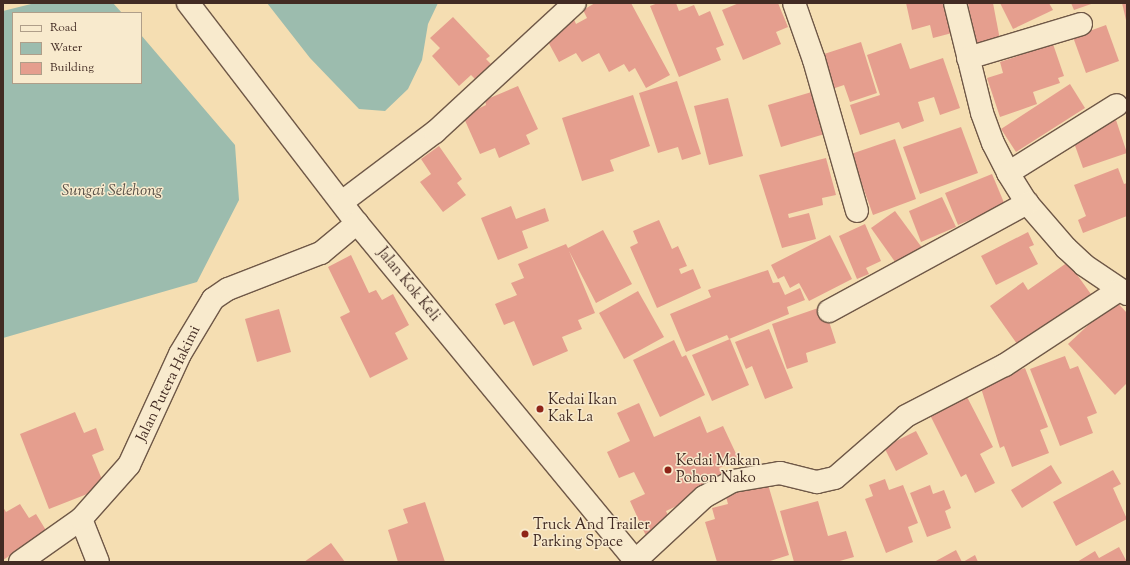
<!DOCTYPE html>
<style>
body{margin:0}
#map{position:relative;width:1130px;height:565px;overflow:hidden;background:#f5deb2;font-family:"Sorts Mill Goudy",serif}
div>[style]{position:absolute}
.water>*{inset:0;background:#9cbcae}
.building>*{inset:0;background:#e59e8e}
.roads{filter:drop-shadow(1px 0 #6f5847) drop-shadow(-1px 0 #6f5847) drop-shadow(0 1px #6f5847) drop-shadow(0 -1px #6f5847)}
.minor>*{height:22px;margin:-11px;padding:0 11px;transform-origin:11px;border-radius:11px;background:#f8eacd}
.dots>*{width:11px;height:11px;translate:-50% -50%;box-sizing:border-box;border:2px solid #f8eacd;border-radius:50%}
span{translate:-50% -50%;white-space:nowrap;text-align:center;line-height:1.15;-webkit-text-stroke:3px #f8eacd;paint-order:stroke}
.street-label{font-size:15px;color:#422b23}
.poi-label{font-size:15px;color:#422b23}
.left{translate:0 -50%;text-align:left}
.water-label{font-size:16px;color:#584f46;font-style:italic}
.frame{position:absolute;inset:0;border:4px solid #422b23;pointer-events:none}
.legend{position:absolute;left:12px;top:12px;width:130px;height:72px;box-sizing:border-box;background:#f8eacd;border:1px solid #af9e89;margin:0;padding:5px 7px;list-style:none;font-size:12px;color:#422b23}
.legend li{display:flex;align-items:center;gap:8px;height:20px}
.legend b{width:20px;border:1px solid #af9e89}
</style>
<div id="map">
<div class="water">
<div style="clip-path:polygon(35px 3px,113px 3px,122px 13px,13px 13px,13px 83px,141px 83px,141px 35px,235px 145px,239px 200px,197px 282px,3px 338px,3px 11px)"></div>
<div style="clip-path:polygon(267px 3px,438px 3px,428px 24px,422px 60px,408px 89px,385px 111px,359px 109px,310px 58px)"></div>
</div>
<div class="building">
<div style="clip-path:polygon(595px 3px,631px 3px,670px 75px,646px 88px,635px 68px,629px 72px,624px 64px,609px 72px,599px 53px,582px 62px,576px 53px,559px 62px,546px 38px,573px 17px,576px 24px,587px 18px,583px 10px)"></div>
<div style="clip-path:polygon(658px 3px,676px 3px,679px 11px,694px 5px,699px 16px,710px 11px,724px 45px,716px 48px,721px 60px,679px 77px,650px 6px)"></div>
<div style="clip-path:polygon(739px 3px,778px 3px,788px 27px,776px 32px,781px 44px,743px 60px,722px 10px)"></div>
<div style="clip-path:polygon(906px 3px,945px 3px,952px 33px,933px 38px,930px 25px,912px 30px)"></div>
<div style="clip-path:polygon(968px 3px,993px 3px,1000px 40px,976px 45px)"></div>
<div style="clip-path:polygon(1000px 3px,1049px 3px,1053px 10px,1013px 29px)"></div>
<div style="clip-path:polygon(1071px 3px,1094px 3px,1074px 10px)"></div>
<div style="clip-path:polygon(1122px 3px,1127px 3px,1127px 20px,1126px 20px)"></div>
<div style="clip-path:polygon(453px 17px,490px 56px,486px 59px,491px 64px,475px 79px,471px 75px,459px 86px,432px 56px,440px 48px,430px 38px)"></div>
<div style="clip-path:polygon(1106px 25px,1119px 61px,1086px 73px,1073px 37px)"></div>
<div style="clip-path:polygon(861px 42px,877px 93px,850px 102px,844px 85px,829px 90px,818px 56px)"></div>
<div style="clip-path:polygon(901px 43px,910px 69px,943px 58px,960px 108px,940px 115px,934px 97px,918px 102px,924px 121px,902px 129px,899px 122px,860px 135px,850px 105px,880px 95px,867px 55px)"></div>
<div style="clip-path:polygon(1053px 44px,1064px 76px,1058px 78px,1060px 83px,1033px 92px,1037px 104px,1000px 117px,987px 78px,1003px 73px,1000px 62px)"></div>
<div style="clip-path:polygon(677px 81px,701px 154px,682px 160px,678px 147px,658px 153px,639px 93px)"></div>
<div style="clip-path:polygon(1070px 84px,1085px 108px,1016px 152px,1001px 129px)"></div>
<div style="clip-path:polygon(518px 86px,538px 129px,526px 135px,530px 144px,499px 158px,495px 148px,480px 154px,463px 116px,486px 105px,485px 100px)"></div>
<div style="clip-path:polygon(815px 91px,828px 133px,781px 147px,768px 105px)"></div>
<div style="clip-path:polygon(633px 95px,650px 146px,610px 160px,614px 171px,582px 181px,562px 118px)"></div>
<div style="clip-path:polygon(728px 98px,743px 156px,709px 165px,694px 106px)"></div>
<div style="clip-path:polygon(1116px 120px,1127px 153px,1083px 168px,1073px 140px,1084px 130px)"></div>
<div style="clip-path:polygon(961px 127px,978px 173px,920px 194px,903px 147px)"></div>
<div style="clip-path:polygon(895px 139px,916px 199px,873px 215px,851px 154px)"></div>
<div style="clip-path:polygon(439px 146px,462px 179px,457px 183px,466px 195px,443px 212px,420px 182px,431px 174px,421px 159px)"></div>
<div style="clip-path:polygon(826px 158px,836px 195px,822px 198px,823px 205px,788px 214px,789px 218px,809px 213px,816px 239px,782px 248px,759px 175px)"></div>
<div style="clip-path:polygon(1118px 168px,1124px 184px,1127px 183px,1127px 216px,1083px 233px,1078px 220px,1086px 216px,1074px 185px)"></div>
<div style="clip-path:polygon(992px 174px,1005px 205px,958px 225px,945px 193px)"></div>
<div style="clip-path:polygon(942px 197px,956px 227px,921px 242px,909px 211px)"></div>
<div style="clip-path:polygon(511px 206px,516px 219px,545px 208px,549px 221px,522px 231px,528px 248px,498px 260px,481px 218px)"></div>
<div style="clip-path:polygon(895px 211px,923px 249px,898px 266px,871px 228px)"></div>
<div style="clip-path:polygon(659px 220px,672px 249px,678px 246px,687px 266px,679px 269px,681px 274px,693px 269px,701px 288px,657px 308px,630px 247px,638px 243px,633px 231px)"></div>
<div style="clip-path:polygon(865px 224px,881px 261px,866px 268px,869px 274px,857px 279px,839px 236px)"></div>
<div style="clip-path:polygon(603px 230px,632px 284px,596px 303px,569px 251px,595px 313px,578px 320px,582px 329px,562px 337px,568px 351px,533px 366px,514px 321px,504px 325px,495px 304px,517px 295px,511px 283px,524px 278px,518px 264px,566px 244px,568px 248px)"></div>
<div style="clip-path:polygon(1028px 232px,1034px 245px,1029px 247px,1038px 264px,996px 285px,981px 256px)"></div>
<div style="clip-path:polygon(830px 235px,852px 279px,809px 301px,799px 283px,790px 288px,784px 276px,778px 279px,771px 265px)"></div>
<div style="clip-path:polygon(351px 255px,369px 293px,376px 290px,382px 300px,393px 294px,409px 325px,395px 333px,408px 359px,370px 378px,340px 317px,350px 312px,328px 267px)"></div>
<div style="clip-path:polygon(1068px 262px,1093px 297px,1020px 348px,990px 306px,1023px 282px,1028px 290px)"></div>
<div style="clip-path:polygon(768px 270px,773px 283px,779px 282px,785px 295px,800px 288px,805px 300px,787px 307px,789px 314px,729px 339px,727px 335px,686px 352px,670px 314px,711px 297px,708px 290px)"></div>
<div style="clip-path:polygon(638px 291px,664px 337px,624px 359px,599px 313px)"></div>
<div style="clip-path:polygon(1115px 300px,1127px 313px,1127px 383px,1115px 395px,1068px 344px)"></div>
<div style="clip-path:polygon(824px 306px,836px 343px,806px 353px,808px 362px,787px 369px,772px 324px)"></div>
<div style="clip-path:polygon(279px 309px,291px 352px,257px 362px,245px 319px)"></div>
<div style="clip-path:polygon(769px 329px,793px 388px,765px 399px,752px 366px,746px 369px,735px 342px)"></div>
<div style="clip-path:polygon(730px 339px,749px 385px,712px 401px,692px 355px)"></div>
<div style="clip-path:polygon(674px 340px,682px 357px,686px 355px,705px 395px,660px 417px,633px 360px)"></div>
<div style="clip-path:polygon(1065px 356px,1070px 369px,1078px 366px,1097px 413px,1087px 417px,1093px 433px,1060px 446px,1030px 369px)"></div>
<div style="clip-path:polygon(1025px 368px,1048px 427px,1040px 430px,1049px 453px,1012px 467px,1004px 446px,1000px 448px,980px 385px)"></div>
<div style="clip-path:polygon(966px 395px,993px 447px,980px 454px,995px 483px,975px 493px,966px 474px,961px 477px,929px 413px)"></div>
<div style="clip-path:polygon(639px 403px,654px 437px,700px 416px,707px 433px,723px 426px,739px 460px,719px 468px,726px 483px,666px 511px,673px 526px,647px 538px,630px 501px,645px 494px,634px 472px,619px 478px,607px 452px,630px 441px,617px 413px)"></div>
<div style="clip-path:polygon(75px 412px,84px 433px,96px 428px,104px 450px,92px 455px,105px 487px,49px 509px,20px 434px)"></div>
<div style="clip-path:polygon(916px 431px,928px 454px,896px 471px,884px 447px)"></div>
<div style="clip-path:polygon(1051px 465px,1062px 483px,1022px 508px,1011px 490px)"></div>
<div style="clip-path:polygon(1113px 470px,1121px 484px,1113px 488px,1127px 519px,1076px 546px,1053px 502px)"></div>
<div style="clip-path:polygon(885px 479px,889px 490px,903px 485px,918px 523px,908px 527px,913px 542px,886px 553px,865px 499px,873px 496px,869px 485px)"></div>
<div style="clip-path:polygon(767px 481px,789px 555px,767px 562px,717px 562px,705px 522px,715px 519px,712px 508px,728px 504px,725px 493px)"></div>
<div style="clip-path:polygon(930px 485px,933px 494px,944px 490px,951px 508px,945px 511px,951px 528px,927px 537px,910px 493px)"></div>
<div style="clip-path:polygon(818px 501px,828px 536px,846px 531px,854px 557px,836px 562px,794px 562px,780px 511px)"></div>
<div style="clip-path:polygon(425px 502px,445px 562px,398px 562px,388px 530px,408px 523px,403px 509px)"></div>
<div style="clip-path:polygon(20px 504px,29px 518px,36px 514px,47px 532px,3px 560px,3px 507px,6px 512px)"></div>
<div style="clip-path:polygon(331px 543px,345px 562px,304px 562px)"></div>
<div style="clip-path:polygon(1119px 547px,1127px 562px,1077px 562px,1095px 551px,1099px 558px)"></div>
<div style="clip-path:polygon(956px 550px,962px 562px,934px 562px)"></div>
<div style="clip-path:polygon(975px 555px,978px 562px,963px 562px)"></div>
</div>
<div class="roads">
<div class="minor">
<div style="left:188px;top:3px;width:277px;rotate:52.5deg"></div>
<div style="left:357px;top:223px;width:439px;rotate:50.5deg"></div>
<div style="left:794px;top:3px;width:60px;rotate:70.7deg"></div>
<div style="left:814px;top:60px;width:157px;rotate:74.1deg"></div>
<div style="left:955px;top:3px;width:113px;rotate:76.2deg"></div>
<div style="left:982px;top:113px;width:32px;rotate:70deg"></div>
<div style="left:993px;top:143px;width:34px;rotate:63deg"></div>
<div style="left:1008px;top:173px;width:36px;rotate:58deg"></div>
<div style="left:1027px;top:203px;width:60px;rotate:49.1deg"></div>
<div style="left:1066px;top:248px;width:25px;rotate:43deg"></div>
<div style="left:1084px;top:265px;width:52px;rotate:34deg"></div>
<div style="left:968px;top:58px;width:118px;rotate:-16.7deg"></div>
<div style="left:1008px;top:173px;width:128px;rotate:-32deg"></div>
<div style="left:342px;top:202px;width:116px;rotate:-37deg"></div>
<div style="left:435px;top:132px;width:190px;rotate:-42.7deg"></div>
<div style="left:829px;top:311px;width:226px;rotate:-28.6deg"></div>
<div style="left:81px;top:519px;width:46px;rotate:68.4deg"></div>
<div style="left:20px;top:562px;width:75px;rotate:-35.2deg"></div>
<div style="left:81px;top:519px;width:72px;rotate:-48.4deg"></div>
<div style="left:129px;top:465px;width:122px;rotate:-65.3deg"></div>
<div style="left:180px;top:354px;width:64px;rotate:-59deg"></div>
<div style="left:213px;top:299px;width:18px;rotate:-34deg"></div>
<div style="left:228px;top:289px;width:100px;rotate:-21.2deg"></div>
<div style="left:321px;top:253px;width:47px;rotate:-39.8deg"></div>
<div style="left:634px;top:562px;width:96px;rotate:-42.9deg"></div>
<div style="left:704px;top:497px;width:33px;rotate:-29deg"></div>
<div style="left:733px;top:481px;width:48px;rotate:-9.7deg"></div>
<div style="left:780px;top:473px;width:38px;rotate:14deg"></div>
<div style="left:817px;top:482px;width:18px;rotate:-13deg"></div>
<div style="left:835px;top:478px;width:94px;rotate:-41.1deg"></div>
<div style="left:906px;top:416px;width:111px;rotate:-27.3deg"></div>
<div style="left:1005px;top:365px;width:136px;rotate:-33.3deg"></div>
</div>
</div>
<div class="dots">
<div style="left:540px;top:409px;background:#8f2418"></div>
<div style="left:668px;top:470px;background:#8f2418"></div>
<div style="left:525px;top:534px;background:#8f2418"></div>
</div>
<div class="street-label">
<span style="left:408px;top:285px;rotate:51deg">Jalan Kok Keli</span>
<span style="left:169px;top:384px;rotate:-64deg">Jalan Putera Hakimi</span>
</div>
<div class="poi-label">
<span class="left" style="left:548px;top:409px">Kedai Ikan<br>Kak La</span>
<span class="left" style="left:676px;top:470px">Kedai Makan<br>Pohon Nako</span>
<span class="left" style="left:533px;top:534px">Truck And Trailer<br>Parking Space</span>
</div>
<div class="water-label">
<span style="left:112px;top:192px">Sungai Selehong</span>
</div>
<div class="frame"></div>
<ul class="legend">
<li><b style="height:5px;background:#f8eacd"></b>Road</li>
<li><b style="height:11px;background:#9cbcae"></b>Water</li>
<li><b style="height:11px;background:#e59e8e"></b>Building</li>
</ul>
</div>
